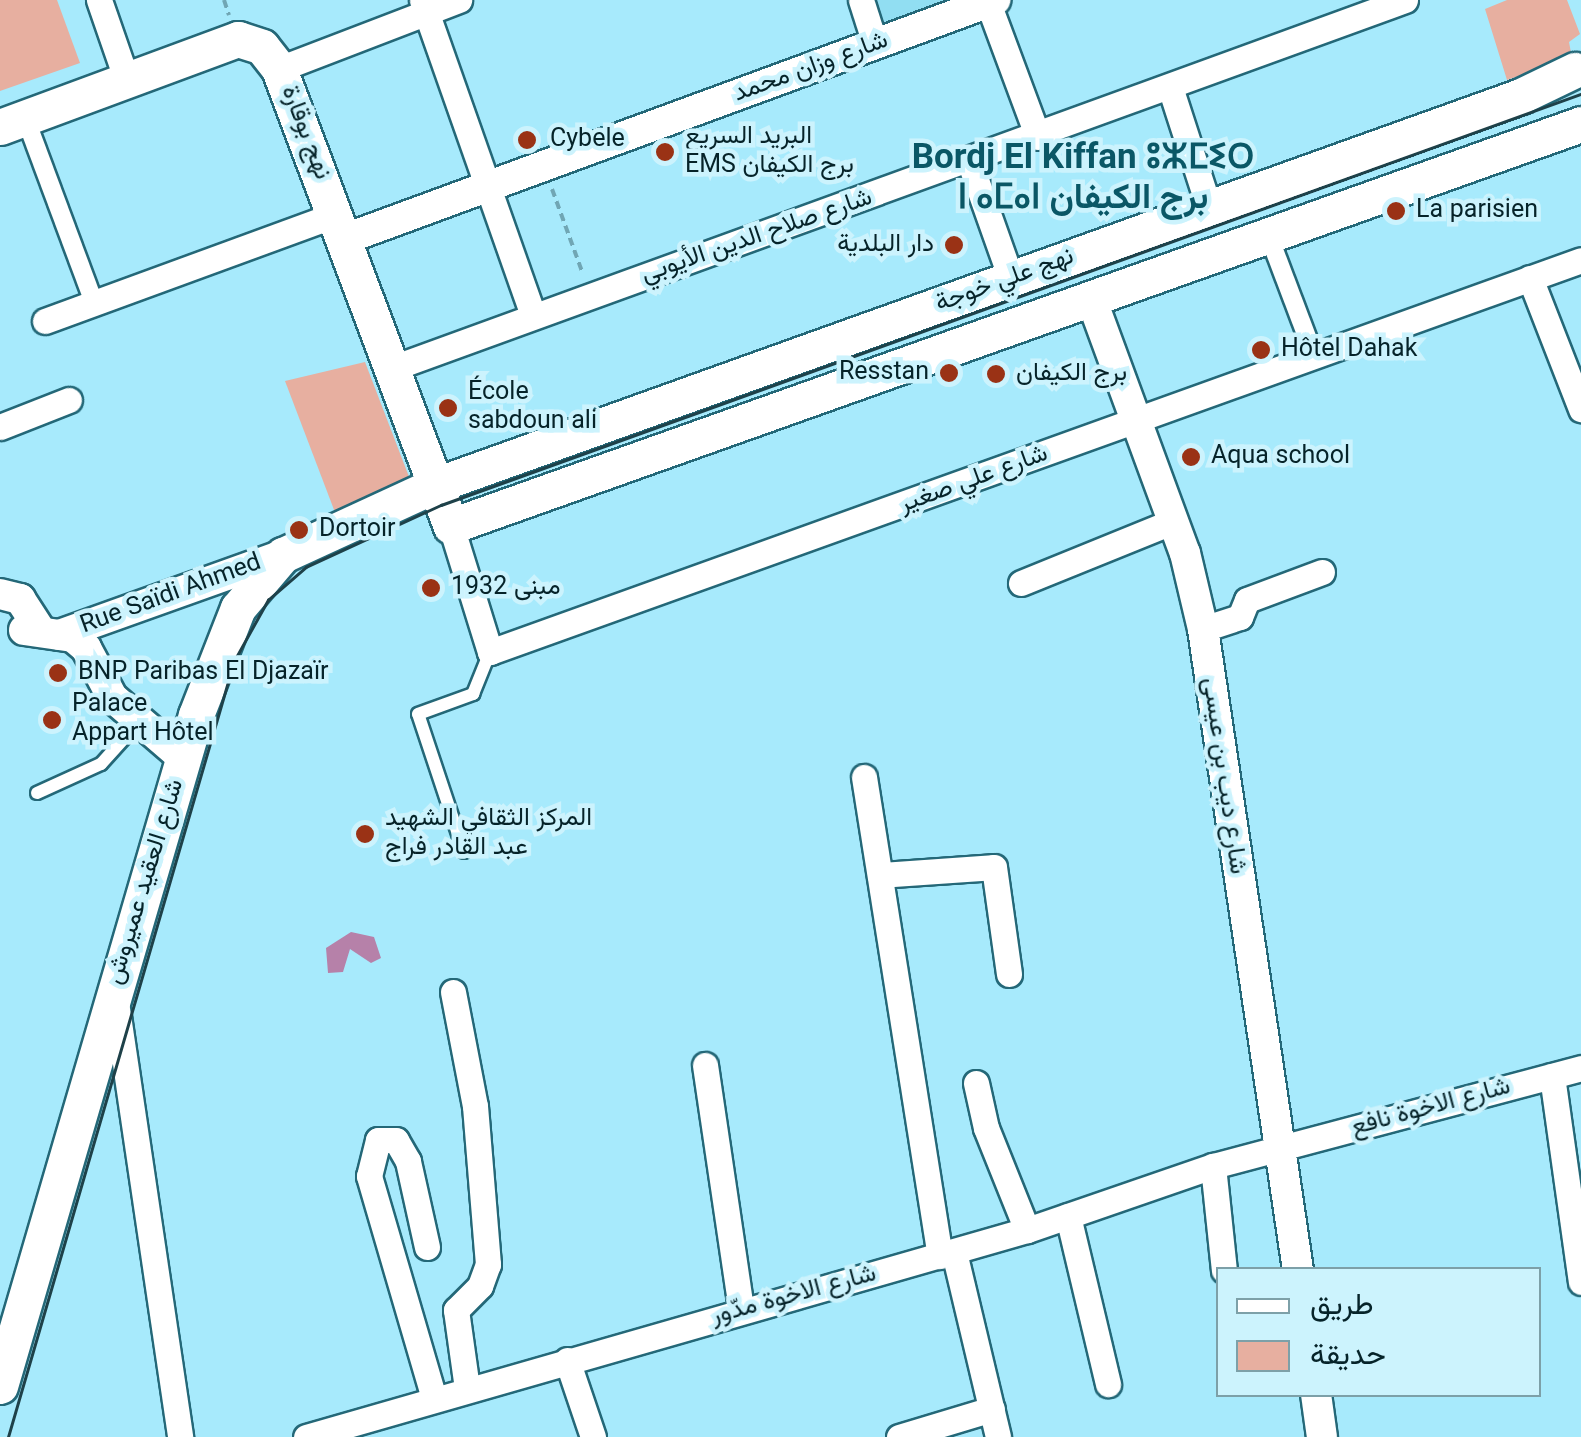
<!DOCTYPE html>
<meta charset="utf-8">
<style>
body{margin:0}
#map{position:relative;width:1581px;height:1437px;overflow:hidden;background:#a7eafc;font-family:Georgia,Vazirmatn,"Noto Sans Tifinagh",serif}
div>[style]{position:absolute}
.built>*{inset:0;background:#91def2}
.green>*{inset:0;background:#e7afa0}
.water>*{inset:0;background:#b681a9}
.path>*{height:4px;margin-top:-2px;transform-origin:0;background:repeating-linear-gradient(90deg,#70a6b4 0 8px,transparent 0 13px)}
.roads{filter:drop-shadow(2px 0 #246878) drop-shadow(-2px 0 #246878) drop-shadow(0 2px #246878) drop-shadow(0 -2px #246878)}
.service>*{height:12px;margin:-6px;padding:0 6px;transform-origin:6px;border-radius:6px;background:#fff}
.pedestrian>*{height:18px;margin:-9px;padding:0 9px;transform-origin:9px;border-radius:9px;background:#fff}
.minor>*{height:25px;margin:-12.5px;padding:0 12.5px;transform-origin:12.5px;border-radius:12.5px;background:#fff}
.tertiary>*{height:30px;margin:-15px;padding:0 15px;transform-origin:15px;border-radius:15px;background:#fff}
.secondary>*{height:35px;margin:-17.5px;padding:0 17.5px;transform-origin:17.5px;border-radius:17.5px;background:#fff}
.tram>*{height:2.5px;margin:-1.25px;padding:0 1.25px;transform-origin:1.25px;border-radius:1.25px;background:#1e4149}
.dots>*{width:28px;height:28px;translate:-50% -50%;box-sizing:border-box;border:5px solid #ccf3fd;border-radius:50%}
span{translate:-50% -50%;white-space:nowrap;text-align:center;line-height:1.15;-webkit-text-stroke:9px #ccf3fd;paint-order:stroke}
.street-label{font-size:25px;color:#062329}
.poi-label{font-size:25px;color:#062329}
.left{translate:0 -50%;text-align:left}
.right{translate:-100% -50%;text-align:right}
.district-label{font-size:35px;color:#0a5766;font-weight:700}
.legend{position:absolute;left:1216px;top:1267px;width:325px;height:130px;box-sizing:border-box;background:#ccf3fd;border:2px solid #7da0a8;margin:0;padding:12px 18px;list-style:none;font-size:30px;color:#062329}
.legend li{display:flex;align-items:center;gap:20px;height:50px}
.legend b{width:50px;border:2px solid #7da0a8}
</style>
<div id="map">
<div class="built">
<div style="clip-path:polygon(865px 0,960px 0,874px 29px)"></div>
</div>
<div class="green">
<div style="clip-path:polygon(0 0,57px 0,80px 63px,0 91px)"></div>
<div style="clip-path:polygon(1507px 0,1567px 0,1580px 34px,1569px 42px,1572px 58px,1507px 80px,1485px 9px)"></div>
<div style="clip-path:polygon(365px 362px,411px 482px,336px 515px,285px 381px)"></div>
</div>
<div class="water">
<div style="clip-path:polygon(351px 932px,374px 937px,381px 958px,371px 963px,350px 949px,343px 972px,328px 973px,326px 948px)"></div>
</div>
<div class="path">
<div style="left:224px;top:0;width:16px;rotate:72deg"></div>
<div style="left:552px;top:189px;width:90px;rotate:70deg"></div>
</div>
<div class="roads">
<div class="service">
<div style="left:37px;top:793px;width:70px;rotate:-24.4deg"></div>
<div style="left:101px;top:764px;width:54px;rotate:-48deg"></div>
<div style="left:464px;top:852px;width:145px;rotate:-108.4deg"></div>
<div style="left:418px;top:714px;width:59px;rotate:-20deg"></div>
<div style="left:473px;top:694px;width:45px;rotate:-68deg"></div>
</div>
<div class="pedestrian">
<div style="left:25px;top:117px;width:198px;rotate:69.6deg"></div>
<div style="left:1267px;top:231px;width:136px;rotate:69.3deg"></div>
</div>
<div class="minor">
<div style="left:99px;top:0;width:83px;rotate:70.9deg"></div>
<div style="left:422px;top:0;width:335px;rotate:70.6deg"></div>
<div style="left:861px;top:0;width:46px;rotate:72.3deg"></div>
<div style="left:987px;top:0;width:146px;rotate:69.6deg"></div>
<div style="left:279px;top:69px;width:193px;rotate:-21deg"></div>
<div style="left:1171px;top:90px;width:124px;rotate:72.1deg"></div>
<div style="left:970px;top:163px;width:123px;rotate:70.5deg"></div>
<div style="left:1530px;top:278px;width:141px;rotate:68.7deg"></div>
<div style="left:45px;top:321px;width:311px;rotate:-20.1deg"></div>
<div style="left:390px;top:369px;width:1080px;rotate:-19.98deg"></div>
<div style="left:0;top:427px;width:74px;rotate:-21.4deg"></div>
<div style="left:451px;top:526px;width:132px;rotate:72.8deg"></div>
<div style="left:490px;top:652px;width:1159px;rotate:-19.76deg"></div>
<div style="left:1021px;top:583px;width:162px;rotate:-22.1deg"></div>
<div style="left:1203px;top:629px;width:39px;rotate:-18deg"></div>
<div style="left:1240px;top:617px;width:18px;rotate:-68deg"></div>
<div style="left:1247px;top:600px;width:80px;rotate:-20.5deg"></div>
<div style="left:864px;top:777px;width:485px;rotate:81deg"></div>
<div style="left:880px;top:875px;width:114px;rotate:-4deg"></div>
<div style="left:994px;top:867px;width:108px;rotate:82deg"></div>
<div style="left:453px;top:992px;width:116px;rotate:79.1deg"></div>
<div style="left:475px;top:1106px;width:159px;rotate:85.3deg"></div>
<div style="left:488px;top:1264px;width:23px;rotate:110deg"></div>
<div style="left:480px;top:1286px;width:34px;rotate:135deg"></div>
<div style="left:456px;top:1310px;width:79px;rotate:82deg"></div>
<div style="left:116px;top:1002px;width:440px;rotate:81.6deg"></div>
<div style="left:705px;top:1065px;width:248px;rotate:81.6deg"></div>
<div style="left:1552px;top:1076px;width:208px;rotate:82deg"></div>
<div style="left:976px;top:1083px;width:46px;rotate:77.5deg"></div>
<div style="left:986px;top:1128px;width:110px;rotate:68.1deg"></div>
<div style="left:1213px;top:1166px;width:105px;rotate:84deg"></div>
<div style="left:1068px;top:1216px;width:173px;rotate:76.6deg"></div>
<div style="left:427px;top:1247px;width:88px;rotate:-102.5deg"></div>
<div style="left:408px;top:1161px;width:24px;rotate:-120deg"></div>
<div style="left:396px;top:1140px;width:18px;rotate:180deg"></div>
<div style="left:378px;top:1140px;width:37px;rotate:104deg"></div>
<div style="left:369px;top:1176px;width:232px;rotate:73.7deg"></div>
<div style="left:954px;top:1252px;width:190px;rotate:76.6deg"></div>
<div style="left:567px;top:1360px;width:81px;rotate:71.3deg"></div>
<div style="left:306px;top:1437px;width:750px;rotate:-16.02deg"></div>
<div style="left:1027px;top:1230px;width:197px;rotate:-19deg"></div>
<div style="left:1213px;top:1166px;width:381px;rotate:-14.9deg"></div>
<div style="left:899px;top:1437px;width:97px;rotate:-16.8deg"></div>
</div>
<div class="tertiary">
<div style="left:345px;top:239px;width:693px;rotate:-20.19deg"></div>
<div style="left:1091px;top:298px;width:272px;rotate:69.8deg"></div>
<div style="left:1185px;top:553px;width:78px;rotate:76.7deg"></div>
<div style="left:1203px;top:629px;width:648px;rotate:81.57deg"></div>
<div style="left:0;top:594px;width:21px;rotate:14deg"></div>
<div style="left:20px;top:599px;width:35px;rotate:57deg"></div>
<div style="left:24px;top:630px;width:49px;rotate:8.1deg"></div>
<div style="left:73px;top:637px;width:17px;rotate:40deg"></div>
<div style="left:86px;top:648px;width:55px;rotate:62deg"></div>
<div style="left:112px;top:697px;width:95px;rotate:40.7deg"></div>
<div style="left:59px;top:635px;width:238px;rotate:-19.7deg"></div>
<div style="left:1316px;top:1394px;width:43px;rotate:82.1deg"></div>
</div>
<div class="secondary">
<div style="left:0;top:127px;width:254px;rotate:-20.3deg"></div>
<div style="left:238px;top:39px;width:25px;rotate:18deg"></div>
<div style="left:262px;top:47px;width:28px;rotate:52deg"></div>
<div style="left:279px;top:69px;width:488px;rotate:69.4deg"></div>
<div style="left:451px;top:526px;width:1199px;rotate:-19.58deg"></div>
<div style="left:0;top:1386px;width:699px;rotate:-73.72deg"></div>
<div style="left:196px;top:715px;width:115px;rotate:-68.6deg"></div>
<div style="left:238px;top:608px;width:70px;rotate:-49.7deg"></div>
<div style="left:283px;top:555px;width:165px;rotate:-24.7deg"></div>
<div style="left:433px;top:486px;width:1156px;rotate:-19.72deg"></div>
<div style="left:1521px;top:96px;width:60px;rotate:-25.7deg"></div>
</div>
</div>
<div class="tram">
<div style="left:8px;top:1437px;width:808px;rotate:-73.76deg"></div>
<div style="left:234px;top:661px;width:70px;rotate:-60.9deg"></div>
<div style="left:268px;top:600px;width:50px;rotate:-41deg"></div>
<div style="left:306px;top:567px;width:149px;rotate:-24.7deg"></div>
<div style="left:441px;top:505px;width:1212px;rotate:-19.83deg"></div>
</div>
<div class="dots">
<div style="left:527px;top:140px;background:#9a3215"></div>
<div style="left:665px;top:152px;background:#9a3215"></div>
<div style="left:1396px;top:211px;background:#9a3215"></div>
<div style="left:954px;top:245px;background:#9a3215"></div>
<div style="left:1261px;top:350px;background:#9a3215"></div>
<div style="left:949px;top:373px;background:#9a3215"></div>
<div style="left:996px;top:374px;background:#9a3215"></div>
<div style="left:448px;top:408px;background:#9a3215"></div>
<div style="left:1191px;top:457px;background:#9a3215"></div>
<div style="left:299px;top:530px;background:#9a3215"></div>
<div style="left:431px;top:588px;background:#9a3215"></div>
<div style="left:58px;top:673px;background:#9a3215"></div>
<div style="left:52px;top:720px;background:#9a3215"></div>
<div style="left:365px;top:834px;background:#9a3215"></div>
</div>
<div class="street-label">
<span style="left:811px;top:68px;rotate:-20deg">شارع وزان محمد</span>
<span style="left:305px;top:133px;rotate:69deg">نهج بوقارة</span>
<span style="left:757px;top:237px;rotate:-19deg">شارع صلاح الدين الأيوبي</span>
<span style="left:1005px;top:281px;rotate:-20deg">نهج علي خوجة</span>
<span style="left:974px;top:480px;rotate:-20deg">شارع علي صغير</span>
<span style="left:171px;top:595px;rotate:-20deg">Rue Saïdi Ahmed</span>
<span style="left:1223px;top:776px;rotate:82deg">شارع ديب بن عيسى</span>
<span style="left:146px;top:882px;rotate:-73deg">شارع العقيد عميروش</span>
<span style="left:1431px;top:1108px;rotate:-15deg">شارع الاخوة نافع</span>
<span style="left:794px;top:1296px;rotate:-15deg">شارع الاخوة مدّور</span>
</div>
<div class="poi-label">
<span class="left" style="left:685px;top:152px">البريد السريع<br>EMS برج الكيفان</span>
<span class="left" style="left:550px;top:140px">Cybele</span>
<span class="left" style="left:1416px;top:211px">La parisien</span>
<span class="right" style="left:934px;top:245px">دار البلدية</span>
<span class="left" style="left:1281px;top:350px">Hôtel Dahak</span>
<span class="right" style="left:929px;top:373px">Resstan</span>
<span class="left" style="left:1016px;top:374px">برج الكيفان</span>
<span class="left" style="left:468px;top:408px">École<br>sabdoun ali</span>
<span class="left" style="left:1211px;top:457px">Aqua school</span>
<span class="left" style="left:319px;top:530px">Dortoir</span>
<span class="left" style="left:451px;top:588px">مبنى 1932</span>
<span class="left" style="left:78px;top:673px">BNP Paribas El Djazaïr</span>
<span class="left" style="left:72px;top:720px">Palace<br>Appart Hôtel</span>
<span class="left" style="left:385px;top:834px">المركز الثقافي الشهيد<br>عبد القادر فراج</span>
</div>
<div class="district-label">
<span style="left:1083px;top:180px">Bordj El Kiffan ⵓⵣⵎⵉⵔ<br>ⵏ ⴰⵎⴰⵏ برج الكيفان</span>
</div>
<ul class="legend">
<li><b style="height:12px;background:#fff"></b>طريق</li>
<li><b style="height:28px;background:#e7afa0"></b>حديقة</li>
</ul>
</div>
